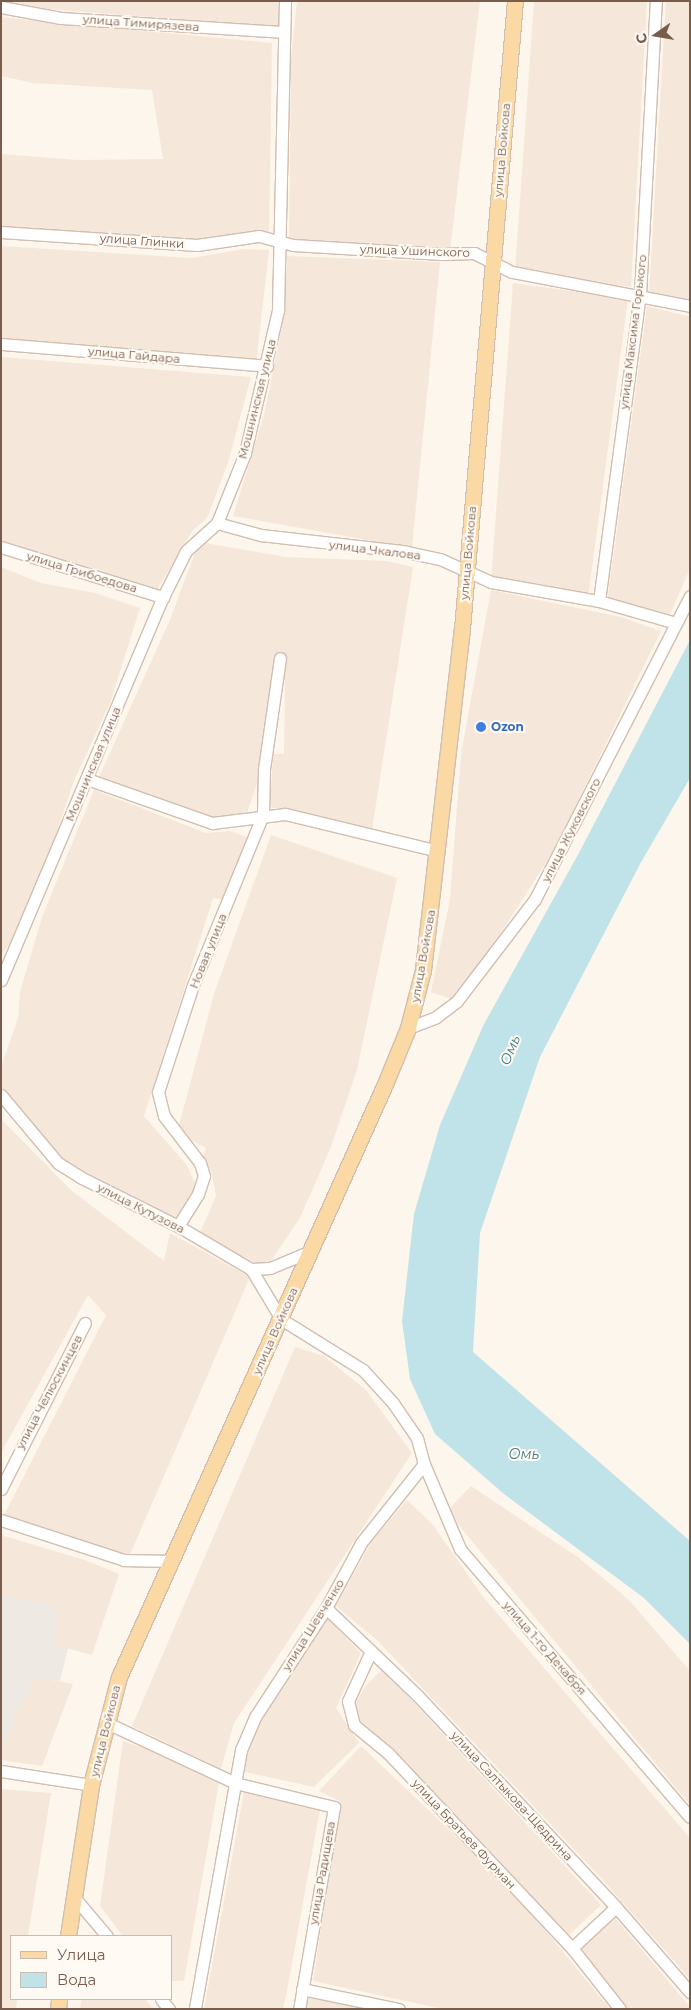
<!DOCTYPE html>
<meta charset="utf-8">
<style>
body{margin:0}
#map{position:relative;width:691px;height:2010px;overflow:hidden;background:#fdf6ec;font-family:Montserrat,sans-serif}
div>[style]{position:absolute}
.residential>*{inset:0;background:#f5e8da}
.industrial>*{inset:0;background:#efe9e4}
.water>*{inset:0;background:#bfe3e8}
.roads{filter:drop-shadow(1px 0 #d1beb0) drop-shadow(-1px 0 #d1beb0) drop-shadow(0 1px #d1beb0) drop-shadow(0 -1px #d1beb0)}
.minor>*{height:11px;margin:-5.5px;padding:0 5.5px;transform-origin:5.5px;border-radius:5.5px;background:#fff}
.major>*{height:15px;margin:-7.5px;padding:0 7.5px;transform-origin:7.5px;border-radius:7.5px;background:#fbd9a5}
.dots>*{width:14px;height:14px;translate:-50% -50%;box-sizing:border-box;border:2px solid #fffaf3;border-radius:50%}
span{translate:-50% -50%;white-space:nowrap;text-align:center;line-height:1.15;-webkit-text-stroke:4px #fffaf3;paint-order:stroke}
.street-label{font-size:12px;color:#7a5c4d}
.shop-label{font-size:12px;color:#366cbe;font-weight:700}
.left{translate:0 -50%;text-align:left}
.water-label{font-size:14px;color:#437c86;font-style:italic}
.frame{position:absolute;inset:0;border:2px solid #7a5c4d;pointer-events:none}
.legend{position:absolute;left:10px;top:1935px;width:162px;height:65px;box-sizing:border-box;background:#fffaf3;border:1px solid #cabbb1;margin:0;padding:6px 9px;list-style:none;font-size:15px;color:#7a5c4d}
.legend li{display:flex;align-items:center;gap:10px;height:25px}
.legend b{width:25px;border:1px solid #cabbb1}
.north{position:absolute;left:631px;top:10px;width:50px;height:50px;-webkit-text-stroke:4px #fffaf3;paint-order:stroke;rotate:257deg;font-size:14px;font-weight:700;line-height:20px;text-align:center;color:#7a5c4d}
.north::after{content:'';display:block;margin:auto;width:18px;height:22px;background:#7a5c4d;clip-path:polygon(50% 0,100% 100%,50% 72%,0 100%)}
</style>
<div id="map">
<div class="residential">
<div style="clip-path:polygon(7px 1px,280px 1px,278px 27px,8px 6px)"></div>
<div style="clip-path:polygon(297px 1px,480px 1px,450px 250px,289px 241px,291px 58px)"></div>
<div style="clip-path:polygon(534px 1px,647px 1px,631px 287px,515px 271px)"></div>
<div style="clip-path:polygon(666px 1px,690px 1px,690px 304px,649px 294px)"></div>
<div style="clip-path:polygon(1px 17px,272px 43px,269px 238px,166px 241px,1px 227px,1px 154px,79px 160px,163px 159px,152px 90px,33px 83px,1px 76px)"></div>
<div style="clip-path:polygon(1px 246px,192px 258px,244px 249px,269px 250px,256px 365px,1px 338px)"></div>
<div style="clip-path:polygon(287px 256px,440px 262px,412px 548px,233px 516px,264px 415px,283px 322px)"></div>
<div style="clip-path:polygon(513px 283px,628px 299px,588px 598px,491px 581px)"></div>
<div style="clip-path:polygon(647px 306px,690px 317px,690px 569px,670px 614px,607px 603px)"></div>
<div style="clip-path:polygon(1px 357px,251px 377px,228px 463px,207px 518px,193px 530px,154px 595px,1px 545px)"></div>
<div style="clip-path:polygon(199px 542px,286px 557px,386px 561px,413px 567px,372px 830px,270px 807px,273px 754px,284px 754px,285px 681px,277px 680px,260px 775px,245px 819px,224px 815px,212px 819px,165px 808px,99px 777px,169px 622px)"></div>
<div style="clip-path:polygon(1px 567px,41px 583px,95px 593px,140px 608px,110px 703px,74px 781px,44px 870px,13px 939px,1px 956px)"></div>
<div style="clip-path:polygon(491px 590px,621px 617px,661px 631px,553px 852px,475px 973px,451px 999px,431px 992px,450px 899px,461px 754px)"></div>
<div style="clip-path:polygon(94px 790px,206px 833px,230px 831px,250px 838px,227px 900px,213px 898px,144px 1116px,186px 1164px,197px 1187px,175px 1223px,51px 1152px,1px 1091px,1px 1067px,18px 1018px,20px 992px,42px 917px)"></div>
<div style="clip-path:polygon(271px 835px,397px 878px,357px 1070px,331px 1147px,300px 1218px,266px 1268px,199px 1235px,216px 1196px,211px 1170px,202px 1159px,206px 1148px,177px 1133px,214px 994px)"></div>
<div style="clip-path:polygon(1px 1119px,72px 1191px,164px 1261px,170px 1233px,250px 1277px,129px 1557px,3px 1517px,106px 1315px,88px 1295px,1px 1453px)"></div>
<div style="clip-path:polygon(295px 1347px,324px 1356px,366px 1390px,412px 1453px,234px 1723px,221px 1769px,132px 1726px)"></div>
<div style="clip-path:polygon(471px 1486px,579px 1558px,629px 1600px,690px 1671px,690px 1805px,447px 1511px)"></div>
<div style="clip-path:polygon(407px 1500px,433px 1525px,484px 1598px,690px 1838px,690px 1979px,602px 1879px,378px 1641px,336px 1606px,372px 1541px)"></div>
<div style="clip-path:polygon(1px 1535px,85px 1560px,119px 1574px,92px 1655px,55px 1645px,58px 1607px,1px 1595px)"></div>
<div style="clip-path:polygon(325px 1616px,361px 1653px,336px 1708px,359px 1743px,314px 1787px,245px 1772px,246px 1751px,259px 1721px)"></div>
<div style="clip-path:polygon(383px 1669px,601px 1905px,568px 1936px,464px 1823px,355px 1718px,353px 1707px,366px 1685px)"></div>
<div style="clip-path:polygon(35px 1677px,73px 1684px,42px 1766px,1px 1760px,2px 1747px)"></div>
<div style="clip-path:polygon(123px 1741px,165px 1755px,219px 1783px,184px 1981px,171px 1981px,171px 1936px,123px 1936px,100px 1906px)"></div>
<div style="clip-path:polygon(361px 1746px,462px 1842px,541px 1925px,610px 2009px,443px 2009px,313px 1981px,340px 1801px,319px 1791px)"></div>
<div style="clip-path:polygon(1px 1789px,51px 1793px,28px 1936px,11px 1936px,11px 1999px,17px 1999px,16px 2009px,1px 2009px)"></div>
<div style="clip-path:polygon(244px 1792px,320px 1809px,289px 1980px,283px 2009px,204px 2009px)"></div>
<div style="clip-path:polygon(615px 1918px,690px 2007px,690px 2009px,628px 2009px,580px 1948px)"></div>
<div style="clip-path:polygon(307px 1996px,366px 2009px,305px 2009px)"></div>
<div style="clip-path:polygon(81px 1999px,145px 1999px,153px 2009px,80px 2009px)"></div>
</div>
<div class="industrial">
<div style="clip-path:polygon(1px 1595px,59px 1607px,55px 1644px,68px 1648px,60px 1681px,35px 1678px,1px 1750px)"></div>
</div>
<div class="water">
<div style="clip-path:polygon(690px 640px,690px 778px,640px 864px,540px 1057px,480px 1233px,473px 1352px,690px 1541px,690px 1644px,644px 1598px,504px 1494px,435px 1434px,410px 1379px,402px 1321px,414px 1214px,440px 1125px,484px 1024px,580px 851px)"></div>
</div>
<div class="roads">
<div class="minor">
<div style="left:1px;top:7px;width:61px;rotate:10.4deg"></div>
<div style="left:61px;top:18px;width:221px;rotate:3.6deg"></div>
<div style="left:1px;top:232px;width:196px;rotate:3.8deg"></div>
<div style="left:197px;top:245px;width:63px;rotate:-8.3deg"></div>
<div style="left:259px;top:236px;width:35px;rotate:15deg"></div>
<div style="left:293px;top:245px;width:149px;rotate:3.5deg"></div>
<div style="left:442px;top:254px;width:32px;rotate:-2deg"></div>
<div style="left:474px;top:253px;width:42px;rotate:26.6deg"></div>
<div style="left:512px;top:272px;width:181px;rotate:10.8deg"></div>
<div style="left:1px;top:344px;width:267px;rotate:4.7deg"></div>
<div style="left:217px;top:523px;width:46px;rotate:15.3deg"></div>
<div style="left:261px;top:535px;width:142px;rotate:6.5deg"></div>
<div style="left:402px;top:551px;width:39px;rotate:12deg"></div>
<div style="left:440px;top:559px;width:56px;rotate:24.3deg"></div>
<div style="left:491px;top:582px;width:110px;rotate:10deg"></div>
<div style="left:599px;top:601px;width:80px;rotate:15.9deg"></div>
<div style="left:1px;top:547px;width:170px;rotate:17.2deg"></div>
<div style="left:599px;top:601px;width:310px;rotate:-82.4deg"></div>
<div style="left:640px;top:294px;width:293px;rotate:-86.9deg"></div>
<div style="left:87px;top:779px;width:133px;rotate:19.4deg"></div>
<div style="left:212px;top:823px;width:74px;rotate:-7deg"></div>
<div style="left:285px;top:814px;width:157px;rotate:13.6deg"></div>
<div style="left:1px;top:980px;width:416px;rotate:-67.1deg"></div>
<div style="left:163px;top:597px;width:51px;rotate:-63.4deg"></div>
<div style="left:186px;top:551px;width:42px;rotate:-42.1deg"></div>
<div style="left:217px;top:523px;width:75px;rotate:-68.2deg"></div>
<div style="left:245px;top:453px;width:147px;rotate:-77deg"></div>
<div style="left:278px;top:310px;width:309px;rotate:-88.7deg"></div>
<div style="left:408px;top:1028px;width:30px;rotate:-21deg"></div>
<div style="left:436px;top:1017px;width:26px;rotate:-37deg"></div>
<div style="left:457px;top:1001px;width:128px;rotate:-52.6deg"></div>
<div style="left:535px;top:899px;width:340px;rotate:-62.9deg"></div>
<div style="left:1px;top:1095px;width:89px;rotate:50deg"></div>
<div style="left:58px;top:1163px;width:26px;rotate:32deg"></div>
<div style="left:80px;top:1177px;width:110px;rotate:26.6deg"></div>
<div style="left:178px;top:1226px;width:85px;rotate:30.5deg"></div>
<div style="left:251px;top:1269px;width:58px;rotate:59deg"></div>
<div style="left:281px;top:1319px;width:97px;rotate:31.9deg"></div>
<div style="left:363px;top:1370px;width:45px;rotate:47.7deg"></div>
<div style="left:393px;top:1403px;width:42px;rotate:55.6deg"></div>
<div style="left:417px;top:1438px;width:27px;rotate:75deg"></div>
<div style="left:424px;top:1464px;width:101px;rotate:128.6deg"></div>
<div style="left:361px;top:1543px;width:74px;rotate:118.3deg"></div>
<div style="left:326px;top:1608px;width:130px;rotate:123.1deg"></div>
<div style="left:255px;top:1717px;width:36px;rotate:113deg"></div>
<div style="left:241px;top:1750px;width:263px;rotate:100.1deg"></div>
<div style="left:178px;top:1226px;width:38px;rotate:-58deg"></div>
<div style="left:198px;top:1194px;width:19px;rotate:-72deg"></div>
<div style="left:204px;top:1176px;width:14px;rotate:-107deg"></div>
<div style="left:200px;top:1163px;width:59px;rotate:-127.5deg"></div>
<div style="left:164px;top:1116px;width:25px;rotate:-104deg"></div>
<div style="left:158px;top:1092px;width:113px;rotate:-71.9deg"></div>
<div style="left:193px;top:985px;width:185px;rotate:-67.7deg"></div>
<div style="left:263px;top:814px;width:45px;rotate:-88.7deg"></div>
<div style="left:264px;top:769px;width:112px;rotate:-81.8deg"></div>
<div style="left:251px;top:1269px;width:19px;rotate:-3deg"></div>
<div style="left:270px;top:1268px;width:44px;rotate:-22.5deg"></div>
<div style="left:424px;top:1464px;width:92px;rotate:67deg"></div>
<div style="left:460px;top:1549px;width:353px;rotate:49.4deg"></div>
<div style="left:1px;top:1489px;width:186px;rotate:-63.2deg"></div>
<div style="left:1px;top:1520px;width:129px;rotate:18deg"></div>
<div style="left:124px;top:1560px;width:48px;rotate:1.2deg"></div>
<div style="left:326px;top:1608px;width:127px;rotate:43.7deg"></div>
<div style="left:418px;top:1696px;width:289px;rotate:46.8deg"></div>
<div style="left:616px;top:1907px;width:113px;rotate:49deg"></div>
<div style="left:371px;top:1651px;width:55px;rotate:114.7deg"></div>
<div style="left:348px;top:1701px;width:25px;rotate:76deg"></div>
<div style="left:354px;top:1725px;width:44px;rotate:39.5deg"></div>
<div style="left:388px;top:1753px;width:268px;rotate:46.7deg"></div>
<div style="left:572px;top:1948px;width:78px;rotate:51.8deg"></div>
<div style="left:105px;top:1722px;width:144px;rotate:25.1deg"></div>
<div style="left:235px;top:1783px;width:102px;rotate:13.6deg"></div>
<div style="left:334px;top:1807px;width:205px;rotate:99.8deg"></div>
<div style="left:1px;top:1771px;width:91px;rotate:8.8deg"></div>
<div style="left:74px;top:1897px;width:51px;rotate:49.8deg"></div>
<div style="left:572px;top:1948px;width:60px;rotate:-43deg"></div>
<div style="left:302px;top:1989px;width:99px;rotate:11.7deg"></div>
<div style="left:161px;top:1999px;width:13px;rotate:51deg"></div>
</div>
<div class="major">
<div style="left:68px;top:1936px;width:153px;rotate:-81.3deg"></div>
<div style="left:91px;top:1785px;width:112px;rotate:-75.5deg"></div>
<div style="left:119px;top:1677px;width:650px;rotate:-65.84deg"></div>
<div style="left:385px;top:1084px;width:61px;rotate:-67.7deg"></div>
<div style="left:408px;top:1028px;width:60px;rotate:-75.5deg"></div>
<div style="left:423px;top:970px;width:343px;rotate:-83.5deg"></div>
<div style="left:462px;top:629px;width:630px;rotate:-85.18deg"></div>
<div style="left:58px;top:2009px;width:10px;rotate:-84deg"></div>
</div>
</div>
<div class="dots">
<div style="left:481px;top:727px;background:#3f7fe0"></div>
</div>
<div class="street-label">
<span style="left:141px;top:23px;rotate:4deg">улица Тимирязева</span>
<span style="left:502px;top:150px;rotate:-85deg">улица Войкова</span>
<span style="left:142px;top:241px;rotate:4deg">улица Глинки</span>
<span style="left:415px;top:251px;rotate:2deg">улица Ушинского</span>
<span style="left:633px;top:332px;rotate:-83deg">улица Максима Горького</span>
<span style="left:134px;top:355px;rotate:5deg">улица Гайдара</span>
<span style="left:257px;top:399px;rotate:-76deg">Мошнинская улица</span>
<span style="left:375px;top:550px;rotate:7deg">улица Чкалова</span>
<span style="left:468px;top:553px;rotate:-85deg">улица Войкова</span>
<span style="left:82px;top:572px;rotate:17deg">улица Грибоедова</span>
<span style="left:93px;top:764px;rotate:-67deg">Мошнинская улица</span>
<span style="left:571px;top:830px;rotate:-63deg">улица Жуковского</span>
<span style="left:208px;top:951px;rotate:-68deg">Новая улица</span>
<span style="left:423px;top:956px;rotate:-80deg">улица Войкова</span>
<span style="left:141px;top:1208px;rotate:27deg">улица Кутузова</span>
<span style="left:275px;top:1331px;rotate:-66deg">улица Войкова</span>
<span style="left:49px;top:1392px;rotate:-62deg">улица Челюскинцев</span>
<span style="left:313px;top:1625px;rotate:-58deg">улица Шевченко</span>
<span style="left:545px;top:1648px;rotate:49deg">улица 1-го Декабря</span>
<span style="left:105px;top:1731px;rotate:-76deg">улица Войкова</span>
<span style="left:512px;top:1796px;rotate:47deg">улица Салтыкова-Щедрина</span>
<span style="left:464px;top:1834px;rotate:47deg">улица Братьев Фурман</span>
<span style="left:322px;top:1873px;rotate:-80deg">улица Радищева</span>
</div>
<div class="shop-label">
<span class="left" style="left:491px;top:727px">Ozon</span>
</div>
<div class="water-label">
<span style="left:510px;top:1050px;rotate:-67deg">Омь</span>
<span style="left:524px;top:1454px">Омь</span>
</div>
<div class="frame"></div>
<ul class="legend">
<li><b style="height:6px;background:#fbd9a5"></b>Улица</li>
<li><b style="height:14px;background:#bfe3e8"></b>Вода</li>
</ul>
<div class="north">С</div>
</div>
